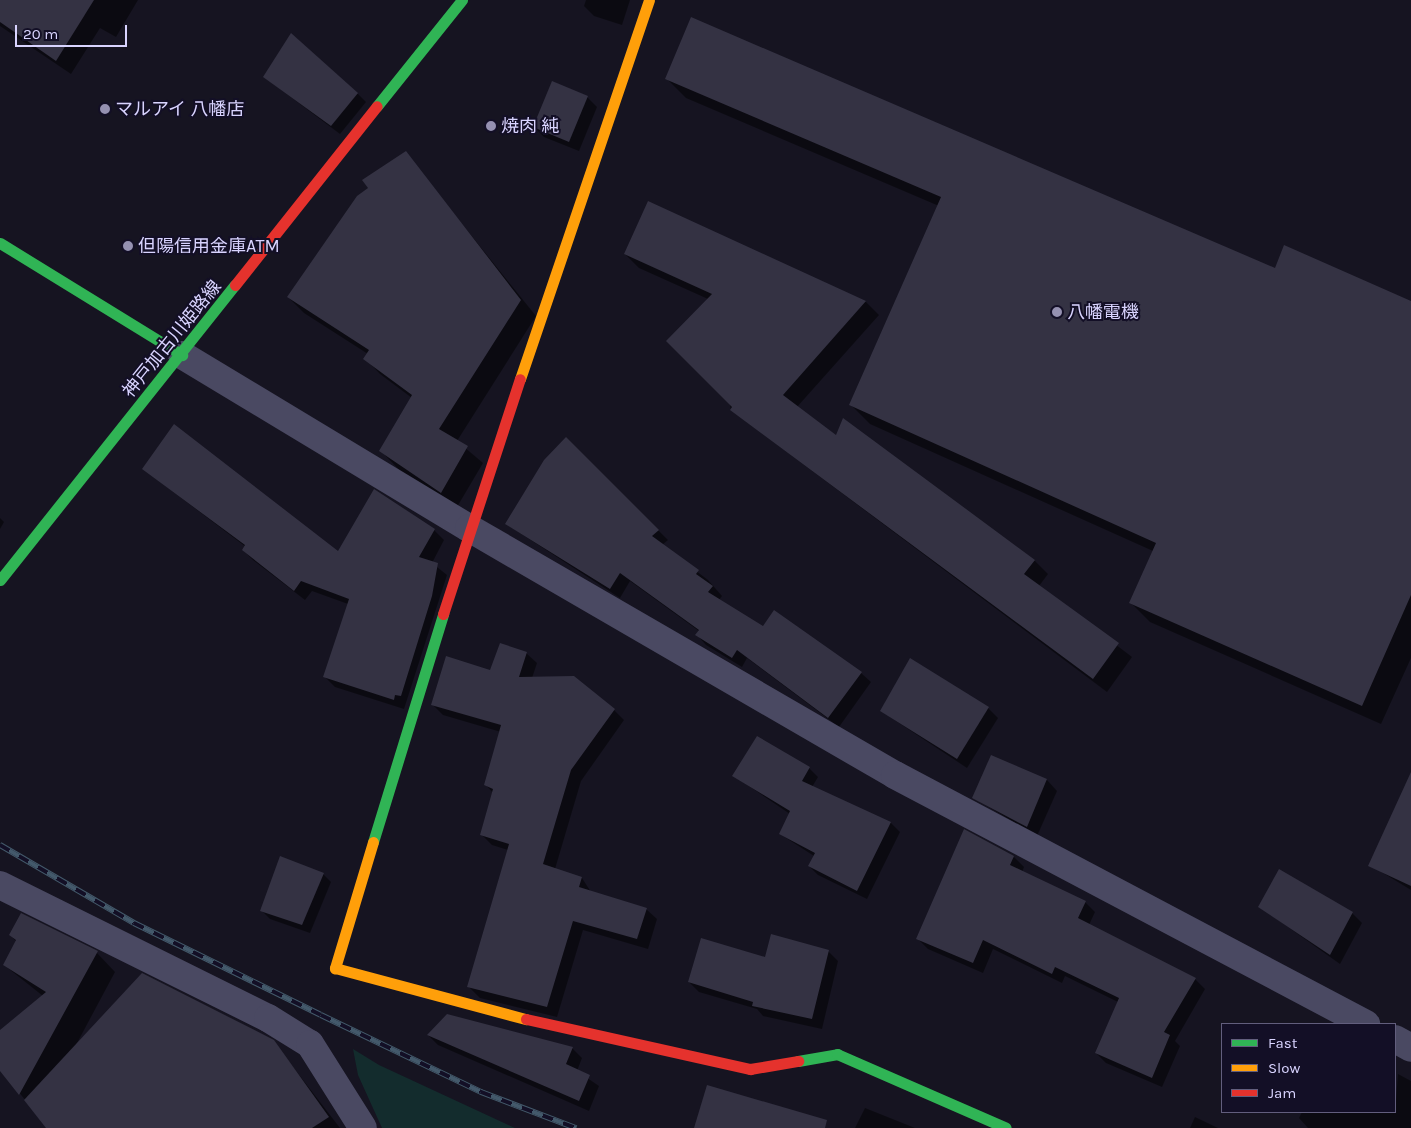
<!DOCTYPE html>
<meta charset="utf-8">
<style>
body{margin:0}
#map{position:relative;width:1411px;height:1128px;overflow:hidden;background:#161421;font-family:Karla,"Noto Sans JP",sans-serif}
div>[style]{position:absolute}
.green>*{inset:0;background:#132c2d}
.shadow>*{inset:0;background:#0007}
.building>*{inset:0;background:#343243}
.street>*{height:28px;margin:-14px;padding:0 14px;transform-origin:14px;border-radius:14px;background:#4a4962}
.fast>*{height:11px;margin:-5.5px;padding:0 5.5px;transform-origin:5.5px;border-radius:5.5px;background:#30b455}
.slow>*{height:11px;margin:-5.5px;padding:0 5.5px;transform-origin:5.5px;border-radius:5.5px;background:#ff9f0a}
.jam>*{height:11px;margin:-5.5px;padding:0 5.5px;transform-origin:5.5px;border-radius:5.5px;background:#e5322d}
.rail>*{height:5.5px;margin-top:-2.75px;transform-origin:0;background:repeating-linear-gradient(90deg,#130f26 0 11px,#43596b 0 22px);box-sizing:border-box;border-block:1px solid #43596b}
.dots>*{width:14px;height:14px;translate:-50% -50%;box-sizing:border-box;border:2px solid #130f26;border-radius:50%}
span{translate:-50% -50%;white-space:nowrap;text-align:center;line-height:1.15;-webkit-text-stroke:4px #130f26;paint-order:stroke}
.poi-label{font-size:18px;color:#d9d4ff}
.left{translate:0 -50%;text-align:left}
.street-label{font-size:18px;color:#d9d4ff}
.legend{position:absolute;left:1221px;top:1023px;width:175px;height:90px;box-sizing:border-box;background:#130f26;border:1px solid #625e7d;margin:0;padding:6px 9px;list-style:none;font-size:15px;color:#d9d4ff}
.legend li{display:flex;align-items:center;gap:10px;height:25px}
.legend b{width:25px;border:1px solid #625e7d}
.scale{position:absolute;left:15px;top:25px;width:112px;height:22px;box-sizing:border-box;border:2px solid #d9d4ff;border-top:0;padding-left:6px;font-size:15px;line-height:18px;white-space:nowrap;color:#d9d4ff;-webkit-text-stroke:4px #130f26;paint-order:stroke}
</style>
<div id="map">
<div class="green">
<div style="clip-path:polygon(353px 1049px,379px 1065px,515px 1128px,382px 1128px,358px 1075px)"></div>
</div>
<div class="shadow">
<div style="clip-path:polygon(0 0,138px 0,116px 37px,100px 28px,71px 74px,0 26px)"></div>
<div style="clip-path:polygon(586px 0,630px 0,622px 25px,594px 16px,584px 6px)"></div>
<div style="clip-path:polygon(264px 77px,358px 94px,366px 102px,340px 134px)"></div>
<div style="clip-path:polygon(667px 79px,1275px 269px,1411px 302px,1411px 658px,1381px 724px,1150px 622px,1131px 603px,1153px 551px,870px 424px,851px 405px,939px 206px,686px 98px)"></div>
<div style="clip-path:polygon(587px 97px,597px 107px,579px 151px,544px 137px,534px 127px)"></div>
<div style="clip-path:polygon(405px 153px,536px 316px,457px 441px,483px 463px,457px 507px,406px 477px,381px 451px,412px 398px,380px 374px,365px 358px,368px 354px,304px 313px,288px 297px,369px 188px)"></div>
<div style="clip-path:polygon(649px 203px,866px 302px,879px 315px,797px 407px,836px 437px,844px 420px,1035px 561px,1048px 574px,1039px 586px,1132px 657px,1107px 692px,731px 410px,708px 299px,639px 268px,625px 254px)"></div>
<div style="clip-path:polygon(566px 439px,668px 540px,662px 545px,708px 580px,722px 596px,719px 600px,764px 628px,861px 673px,871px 682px,839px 727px,747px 658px,742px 667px,706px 645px,697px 635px,699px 631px,630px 581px,620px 598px,506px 524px)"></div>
<div style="clip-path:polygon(143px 469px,338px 553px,434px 530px,444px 540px,432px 563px,447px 575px,404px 709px,335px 687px,325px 677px,348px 604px,312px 591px,305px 600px,253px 560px,243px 550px,246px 547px)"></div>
<div style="clip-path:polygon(0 518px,4px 522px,0 529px)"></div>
<div style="clip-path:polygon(526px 653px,537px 663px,532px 678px,614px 710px,624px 720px,581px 781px,555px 869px,582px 878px,591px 892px,646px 909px,657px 919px,648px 949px,583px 930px,557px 1017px,480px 998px,469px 987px,508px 850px,492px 845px,481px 834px,493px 793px,486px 785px,501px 732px,443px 715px,433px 705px)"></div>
<div style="clip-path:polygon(988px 708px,998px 718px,967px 768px,881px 711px)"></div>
<div style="clip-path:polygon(992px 757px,1047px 780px,1057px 791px,1037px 836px,974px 798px)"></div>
<div style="clip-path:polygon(809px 768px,818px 777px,812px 787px,891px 823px,900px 832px,867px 899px,818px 875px,809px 866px,814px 856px,780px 834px,790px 814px,734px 776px)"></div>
<div style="clip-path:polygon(1411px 828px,1411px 890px,1370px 865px)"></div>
<div style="clip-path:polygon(1014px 857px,1024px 867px,1022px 872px,1085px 902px,1095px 912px,1089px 925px,1195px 979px,1205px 989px,1175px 1041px,1180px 1046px,1162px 1087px,1106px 1063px,1096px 1053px,1118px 1002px,1065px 976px,1062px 983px,993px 949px,983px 973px,928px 949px,918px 939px)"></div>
<div style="clip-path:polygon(323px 874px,331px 882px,310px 933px,270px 919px,262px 911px)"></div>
<div style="clip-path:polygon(1260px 907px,1352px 913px,1362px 923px,1340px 964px)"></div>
<div style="clip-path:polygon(10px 935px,97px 953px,115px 972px,76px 1045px,273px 1041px,340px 1128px,48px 1128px,0 1069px,0 1031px,43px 996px,4px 965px,16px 941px)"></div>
<div style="clip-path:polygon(828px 951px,838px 961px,822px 1029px,763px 1016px,757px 1009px,699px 992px,689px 982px,766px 958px)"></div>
<div style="clip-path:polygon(447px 1015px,572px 1048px,582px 1058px,577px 1071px,599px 1086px,589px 1111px,438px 1045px,428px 1035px)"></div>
<div style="clip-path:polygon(1398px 1074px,1411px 1081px,1411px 1128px,1308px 1128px,1299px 1118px,1302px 1112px,1395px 1112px)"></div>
<div style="clip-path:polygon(865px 1108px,915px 1128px,855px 1128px)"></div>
<div style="clip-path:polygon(1195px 1117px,1218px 1128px,1190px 1128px)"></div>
</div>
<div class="building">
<div style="clip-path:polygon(0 0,94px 0,56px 61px,0 22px)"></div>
<div style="clip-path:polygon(691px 17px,1275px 268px,1284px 245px,1411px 301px,1411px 595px,1362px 706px,1129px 603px,1156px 543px,849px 405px,941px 197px,665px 79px)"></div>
<div style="clip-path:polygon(291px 33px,358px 93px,331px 126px,263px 77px)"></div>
<div style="clip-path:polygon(552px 81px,588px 96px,569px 142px,533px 127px)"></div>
<div style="clip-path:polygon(406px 151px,521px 300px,439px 429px,468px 446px,441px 493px,379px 451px,412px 395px,363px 359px,369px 350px,287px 297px,357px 196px,368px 188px,362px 180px)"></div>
<div style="clip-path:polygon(648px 201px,866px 301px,783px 395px,836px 435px,843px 418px,1035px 560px,1024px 574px,1119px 643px,1093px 679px,730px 410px,732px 407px,666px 341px,712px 294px,624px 254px)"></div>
<div style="clip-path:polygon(174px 424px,338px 551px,374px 489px,435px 529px,419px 557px,438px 563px,432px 596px,401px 696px,395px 695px,394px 700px,323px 677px,349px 599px,301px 581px,294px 591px,242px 550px,245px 545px,142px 469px)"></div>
<div style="clip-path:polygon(566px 437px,659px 530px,652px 536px,699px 570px,696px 574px,713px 586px,708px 592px,763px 626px,774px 610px,862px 672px,828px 718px,737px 650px,732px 658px,695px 635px,699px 630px,620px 573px,610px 589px,505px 524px,544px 460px)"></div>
<div style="clip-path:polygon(500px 643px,527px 652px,519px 677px,574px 676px,615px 709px,571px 770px,543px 864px,582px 877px,579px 887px,647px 908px,637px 939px,573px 921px,547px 1007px,467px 987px,509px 844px,480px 835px,493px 789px,484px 785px,501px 725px,431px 705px,446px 656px,490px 670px)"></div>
<div style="clip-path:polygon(910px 658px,989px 707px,957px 759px,880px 711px)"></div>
<div style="clip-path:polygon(757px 736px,810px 767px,802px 781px,891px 822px,857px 891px,808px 866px,815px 853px,779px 834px,790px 811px,732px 776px)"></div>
<div style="clip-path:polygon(991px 755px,1047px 779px,1027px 827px,972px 798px)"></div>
<div style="clip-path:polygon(1411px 772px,1411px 886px,1368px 866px)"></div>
<div style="clip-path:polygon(964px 829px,1014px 856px,1010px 865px,1086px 901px,1078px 918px,1196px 978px,1164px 1032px,1170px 1035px,1152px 1078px,1095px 1053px,1119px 998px,1055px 967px,1052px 974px,983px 940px,973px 963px,916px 939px)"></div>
<div style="clip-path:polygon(280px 856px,324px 873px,302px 925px,260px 911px)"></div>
<div style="clip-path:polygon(1279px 869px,1353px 912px,1330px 955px,1258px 907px)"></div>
<div style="clip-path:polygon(21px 913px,98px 951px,19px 1095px,0 1071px,0 1030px,46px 992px,3px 965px,16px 940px,9px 935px)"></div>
<div style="clip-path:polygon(771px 934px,829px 950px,812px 1019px,752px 1006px,753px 1002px,688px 982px,701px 938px,765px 957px)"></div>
<div style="clip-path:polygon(142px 973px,274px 1040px,329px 1117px,312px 1128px,46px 1128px,24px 1100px)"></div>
<div style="clip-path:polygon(447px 1014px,573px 1047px,566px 1064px,590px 1075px,579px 1101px,427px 1035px)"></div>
<div style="clip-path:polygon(707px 1085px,827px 1120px,825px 1128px,694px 1128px)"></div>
</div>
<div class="street">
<div style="left:182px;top:355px;width:335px;rotate:31.1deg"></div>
<div style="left:469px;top:528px;width:492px;rotate:30.1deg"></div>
<div style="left:895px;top:775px;width:533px;rotate:27.86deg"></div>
<div style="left:0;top:885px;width:299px;rotate:26.4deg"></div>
<div style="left:268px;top:1018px;width:49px;rotate:31.8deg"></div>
<div style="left:310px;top:1044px;width:99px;rotate:57.8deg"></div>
<div style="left:1395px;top:1039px;width:18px;rotate:29deg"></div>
</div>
<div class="fast">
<div style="left:377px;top:106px;width:136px;rotate:-51.3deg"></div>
<div style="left:0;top:243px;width:214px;rotate:31.6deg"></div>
<div style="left:0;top:580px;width:377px;rotate:-51.5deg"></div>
<div style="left:373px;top:842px;width:239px;rotate:-72.9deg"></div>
<div style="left:798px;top:1061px;width:40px;rotate:-10deg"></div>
<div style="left:837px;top:1054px;width:184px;rotate:23.6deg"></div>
</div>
<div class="slow">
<div style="left:520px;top:379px;width:400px;rotate:-71.2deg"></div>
<div style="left:373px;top:842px;width:132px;rotate:106.8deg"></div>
<div style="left:335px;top:968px;width:198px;rotate:15deg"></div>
</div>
<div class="jam">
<div style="left:235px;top:285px;width:228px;rotate:-51.6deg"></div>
<div style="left:443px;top:614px;width:247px;rotate:-71.9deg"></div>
<div style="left:526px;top:1019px;width:230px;rotate:12.6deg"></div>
<div style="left:750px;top:1069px;width:49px;rotate:-9.5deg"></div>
</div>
<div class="rail">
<div style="left:0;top:845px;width:155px;rotate:30.2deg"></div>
<div style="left:134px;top:923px;width:208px;rotate:26.2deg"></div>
<div style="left:321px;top:1015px;width:178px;rotate:25.7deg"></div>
<div style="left:481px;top:1092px;width:102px;rotate:20.8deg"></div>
</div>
<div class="dots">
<div style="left:105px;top:109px;background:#9591b1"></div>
<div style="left:491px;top:126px;background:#9591b1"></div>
<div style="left:128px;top:246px;background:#9591b1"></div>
<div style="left:1057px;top:312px;background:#9591b1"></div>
</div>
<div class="poi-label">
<span class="left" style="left:115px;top:109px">マルアイ 八幡店</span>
<span class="left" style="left:501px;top:126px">焼肉 純</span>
<span class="left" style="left:138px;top:246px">但陽信用金庫ATM</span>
<span class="left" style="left:1067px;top:312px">八幡電機</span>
</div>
<div class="street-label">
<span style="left:172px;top:339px;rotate:-51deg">神戸加古川姫路線</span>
</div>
<ul class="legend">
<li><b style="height:6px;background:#30b455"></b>Fast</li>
<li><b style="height:6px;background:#ff9f0a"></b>Slow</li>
<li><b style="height:6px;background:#e5322d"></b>Jam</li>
</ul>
<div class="scale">20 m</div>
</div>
